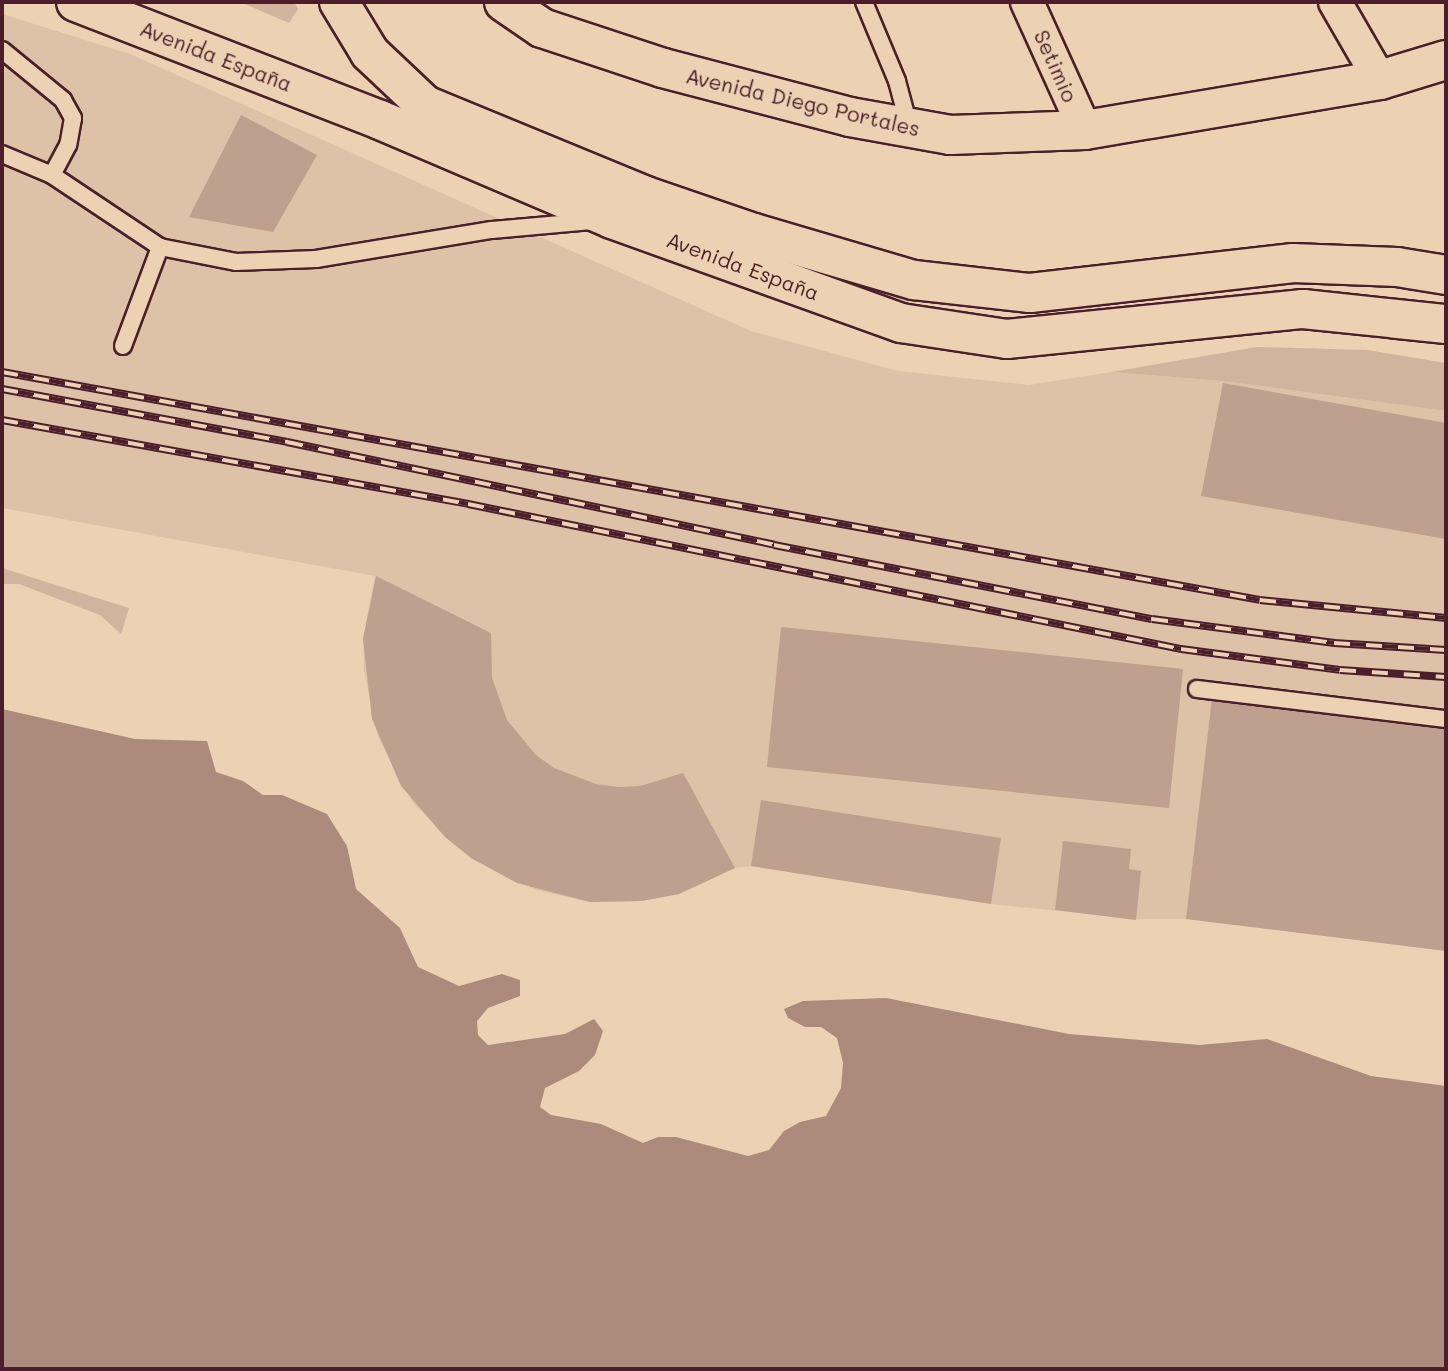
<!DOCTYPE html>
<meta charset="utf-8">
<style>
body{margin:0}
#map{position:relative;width:1448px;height:1371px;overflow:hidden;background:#ecd1b3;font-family:Mali,sans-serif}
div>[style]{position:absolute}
.built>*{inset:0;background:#dec2a8}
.green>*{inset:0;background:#d1b49d}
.water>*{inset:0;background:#ac8b7d}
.building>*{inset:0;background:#bf9f8d}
.roads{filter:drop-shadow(2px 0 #4a1f2b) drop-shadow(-2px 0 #4a1f2b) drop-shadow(0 2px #4a1f2b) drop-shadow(0 -2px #4a1f2b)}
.lane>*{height:16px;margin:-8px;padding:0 8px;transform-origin:8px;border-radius:8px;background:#ecd1b3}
.street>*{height:32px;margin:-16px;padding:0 16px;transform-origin:16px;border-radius:16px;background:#ecd1b3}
.secondary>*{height:38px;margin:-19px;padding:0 19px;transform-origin:19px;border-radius:19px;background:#ecd1b3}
.primary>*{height:38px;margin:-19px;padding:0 19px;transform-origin:19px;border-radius:19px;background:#ecd1b3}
.rail>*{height:8px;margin-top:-4px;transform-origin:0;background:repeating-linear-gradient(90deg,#ecd1b3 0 16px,#4a1f2b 0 32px);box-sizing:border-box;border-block:2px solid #4a1f2b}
span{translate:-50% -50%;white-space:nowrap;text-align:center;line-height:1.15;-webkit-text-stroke:5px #ecd1b3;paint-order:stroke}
.street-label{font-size:21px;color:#4a1f2b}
.frame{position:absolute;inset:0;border:4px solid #4a1f2b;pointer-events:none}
</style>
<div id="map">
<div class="built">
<div style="clip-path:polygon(2px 14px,130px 54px,751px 331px,898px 371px,1029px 385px,1111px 372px,1223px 381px,1446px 411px,1446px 951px,1186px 919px,1136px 919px,991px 904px,751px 866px,735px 868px,679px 894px,642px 901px,590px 902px,536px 890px,471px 858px,414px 804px,378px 737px,364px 670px,363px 639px,375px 576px,2px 508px)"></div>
</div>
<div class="green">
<div style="clip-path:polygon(240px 2px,294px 2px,298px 9px,289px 23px)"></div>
<div style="clip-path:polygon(1257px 347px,1367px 350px,1446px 363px,1446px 411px,1223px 381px,1111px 372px)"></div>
<div style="clip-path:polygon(2px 568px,129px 608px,121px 634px,100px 615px,19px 584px,2px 584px)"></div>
</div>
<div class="water">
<div style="clip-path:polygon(2px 709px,135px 739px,207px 741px,216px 772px,243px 781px,263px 795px,282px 795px,327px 814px,347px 846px,356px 889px,400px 928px,418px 967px,459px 986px,502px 974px,520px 980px,520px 996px,488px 1008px,477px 1021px,478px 1035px,488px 1045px,565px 1034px,594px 1019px,603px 1031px,595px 1055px,579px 1071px,545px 1088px,540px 1107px,551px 1115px,601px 1124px,643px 1143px,658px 1137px,676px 1137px,748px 1156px,769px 1150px,784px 1131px,800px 1122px,826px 1116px,841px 1088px,843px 1063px,837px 1038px,821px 1027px,805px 1027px,788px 1018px,784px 1009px,803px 1001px,886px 998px,1069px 1034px,1200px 1045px,1267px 1039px,1371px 1076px,1446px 1086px,1446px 1369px,2px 1369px)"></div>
</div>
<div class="building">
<div style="clip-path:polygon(241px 115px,317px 155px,273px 232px,189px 217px)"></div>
<div style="clip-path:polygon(1223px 383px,1446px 423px,1446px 539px,1201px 496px)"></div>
<div style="clip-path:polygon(376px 576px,491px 633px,492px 678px,507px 720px,536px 755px,554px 768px,596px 784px,618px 787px,640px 786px,683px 773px,735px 868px,679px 894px,642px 901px,590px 902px,517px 883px,471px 858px,445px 837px,401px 786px,372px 719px,363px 639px)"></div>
<div style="clip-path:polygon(781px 627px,1183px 669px,1169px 808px,767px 767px)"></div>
<div style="clip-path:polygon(1212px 698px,1446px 726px,1446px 951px,1186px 919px)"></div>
<div style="clip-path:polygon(761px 800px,1001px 838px,991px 904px,751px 866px)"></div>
<div style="clip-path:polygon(1063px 841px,1131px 849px,1129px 869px,1141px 871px,1136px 920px,1055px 910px)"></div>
</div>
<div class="roads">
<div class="lane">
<div style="left:864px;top:2px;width:86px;rotate:67.3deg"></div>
<div style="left:897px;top:81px;width:47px;rotate:75.1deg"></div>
<div style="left:2px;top:50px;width:79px;rotate:39.3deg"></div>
<div style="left:63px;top:100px;width:21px;rotate:61deg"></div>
<div style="left:73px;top:118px;width:27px;rotate:100deg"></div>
<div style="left:68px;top:145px;width:34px;rotate:118deg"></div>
<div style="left:52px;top:175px;width:130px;rotate:33.7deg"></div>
<div style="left:2px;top:154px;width:54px;rotate:22.8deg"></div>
<div style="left:123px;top:346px;width:106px;rotate:-69.5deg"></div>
<div style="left:160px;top:247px;width:77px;rotate:11.2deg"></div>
<div style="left:236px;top:262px;width:80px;rotate:-2.1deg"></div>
<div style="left:316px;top:259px;width:178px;rotate:-9.4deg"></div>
<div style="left:492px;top:230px;width:100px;rotate:-5.1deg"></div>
<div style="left:1197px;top:689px;width:251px;rotate:6.9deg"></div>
</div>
<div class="street">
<div style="left:1027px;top:2px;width:141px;rotate:65.6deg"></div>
<div style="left:1335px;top:2px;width:90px;rotate:60deg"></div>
</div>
<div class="secondary">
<div style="left:504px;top:2px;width:46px;rotate:34.4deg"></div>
<div style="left:542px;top:28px;width:127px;rotate:18.3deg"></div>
<div style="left:663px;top:68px;width:193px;rotate:14.7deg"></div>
<div style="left:850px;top:117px;width:102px;rotate:10.2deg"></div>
<div style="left:950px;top:135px;width:135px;rotate:-2.1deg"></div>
<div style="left:1085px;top:130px;width:299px;rotate:-9.6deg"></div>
<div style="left:1380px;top:80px;width:69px;rotate:-16.9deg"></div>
</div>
<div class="primary">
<div style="left:76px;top:2px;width:326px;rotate:21.2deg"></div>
<div style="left:380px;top:120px;width:252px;rotate:23.1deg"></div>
<div style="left:612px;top:219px;width:307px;rotate:19.8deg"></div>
<div style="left:901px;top:323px;width:107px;rotate:8.6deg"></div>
<div style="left:1007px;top:339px;width:298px;rotate:-5.8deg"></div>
<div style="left:1303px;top:309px;width:144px;rotate:6deg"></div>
<div style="left:339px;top:2px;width:60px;rotate:58.7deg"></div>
<div style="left:370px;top:53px;width:76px;rotate:43.4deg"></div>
<div style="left:425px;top:105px;width:236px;rotate:22.4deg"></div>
<div style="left:643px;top:195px;width:117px;rotate:18.9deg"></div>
<div style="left:754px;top:233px;width:167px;rotate:16.4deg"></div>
<div style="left:914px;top:280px;width:117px;rotate:6.4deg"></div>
<div style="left:1030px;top:293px;width:265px;rotate:-6.5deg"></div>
<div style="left:1293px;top:263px;width:104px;rotate:2.2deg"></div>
<div style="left:1397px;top:267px;width:50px;rotate:9.3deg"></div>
</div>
</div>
<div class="rail">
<div style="left:2px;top:372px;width:1278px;rotate:10.27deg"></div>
<div style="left:1260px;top:600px;width:187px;rotate:5.5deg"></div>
<div style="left:2px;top:389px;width:290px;rotate:10.5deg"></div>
<div style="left:287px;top:442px;width:498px;rotate:11.9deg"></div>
<div style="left:774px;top:545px;width:385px;rotate:11.1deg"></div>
<div style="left:1152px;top:619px;width:184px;rotate:7.5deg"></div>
<div style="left:1334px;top:643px;width:112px;rotate:3.6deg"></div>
<div style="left:2px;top:420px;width:474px;rotate:10.2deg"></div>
<div style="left:468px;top:504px;width:728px;rotate:11.5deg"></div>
<div style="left:1181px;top:649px;width:160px;rotate:7.5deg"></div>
<div style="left:1340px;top:670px;width:106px;rotate:3.8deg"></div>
</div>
<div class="street-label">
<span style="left:216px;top:56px;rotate:21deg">Avenida España</span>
<span style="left:1056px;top:66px;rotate:66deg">Setimio</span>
<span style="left:803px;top:102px;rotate:13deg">Avenida Diego Portales</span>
<span style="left:743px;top:266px;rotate:20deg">Avenida España</span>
</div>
<div class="frame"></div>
</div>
